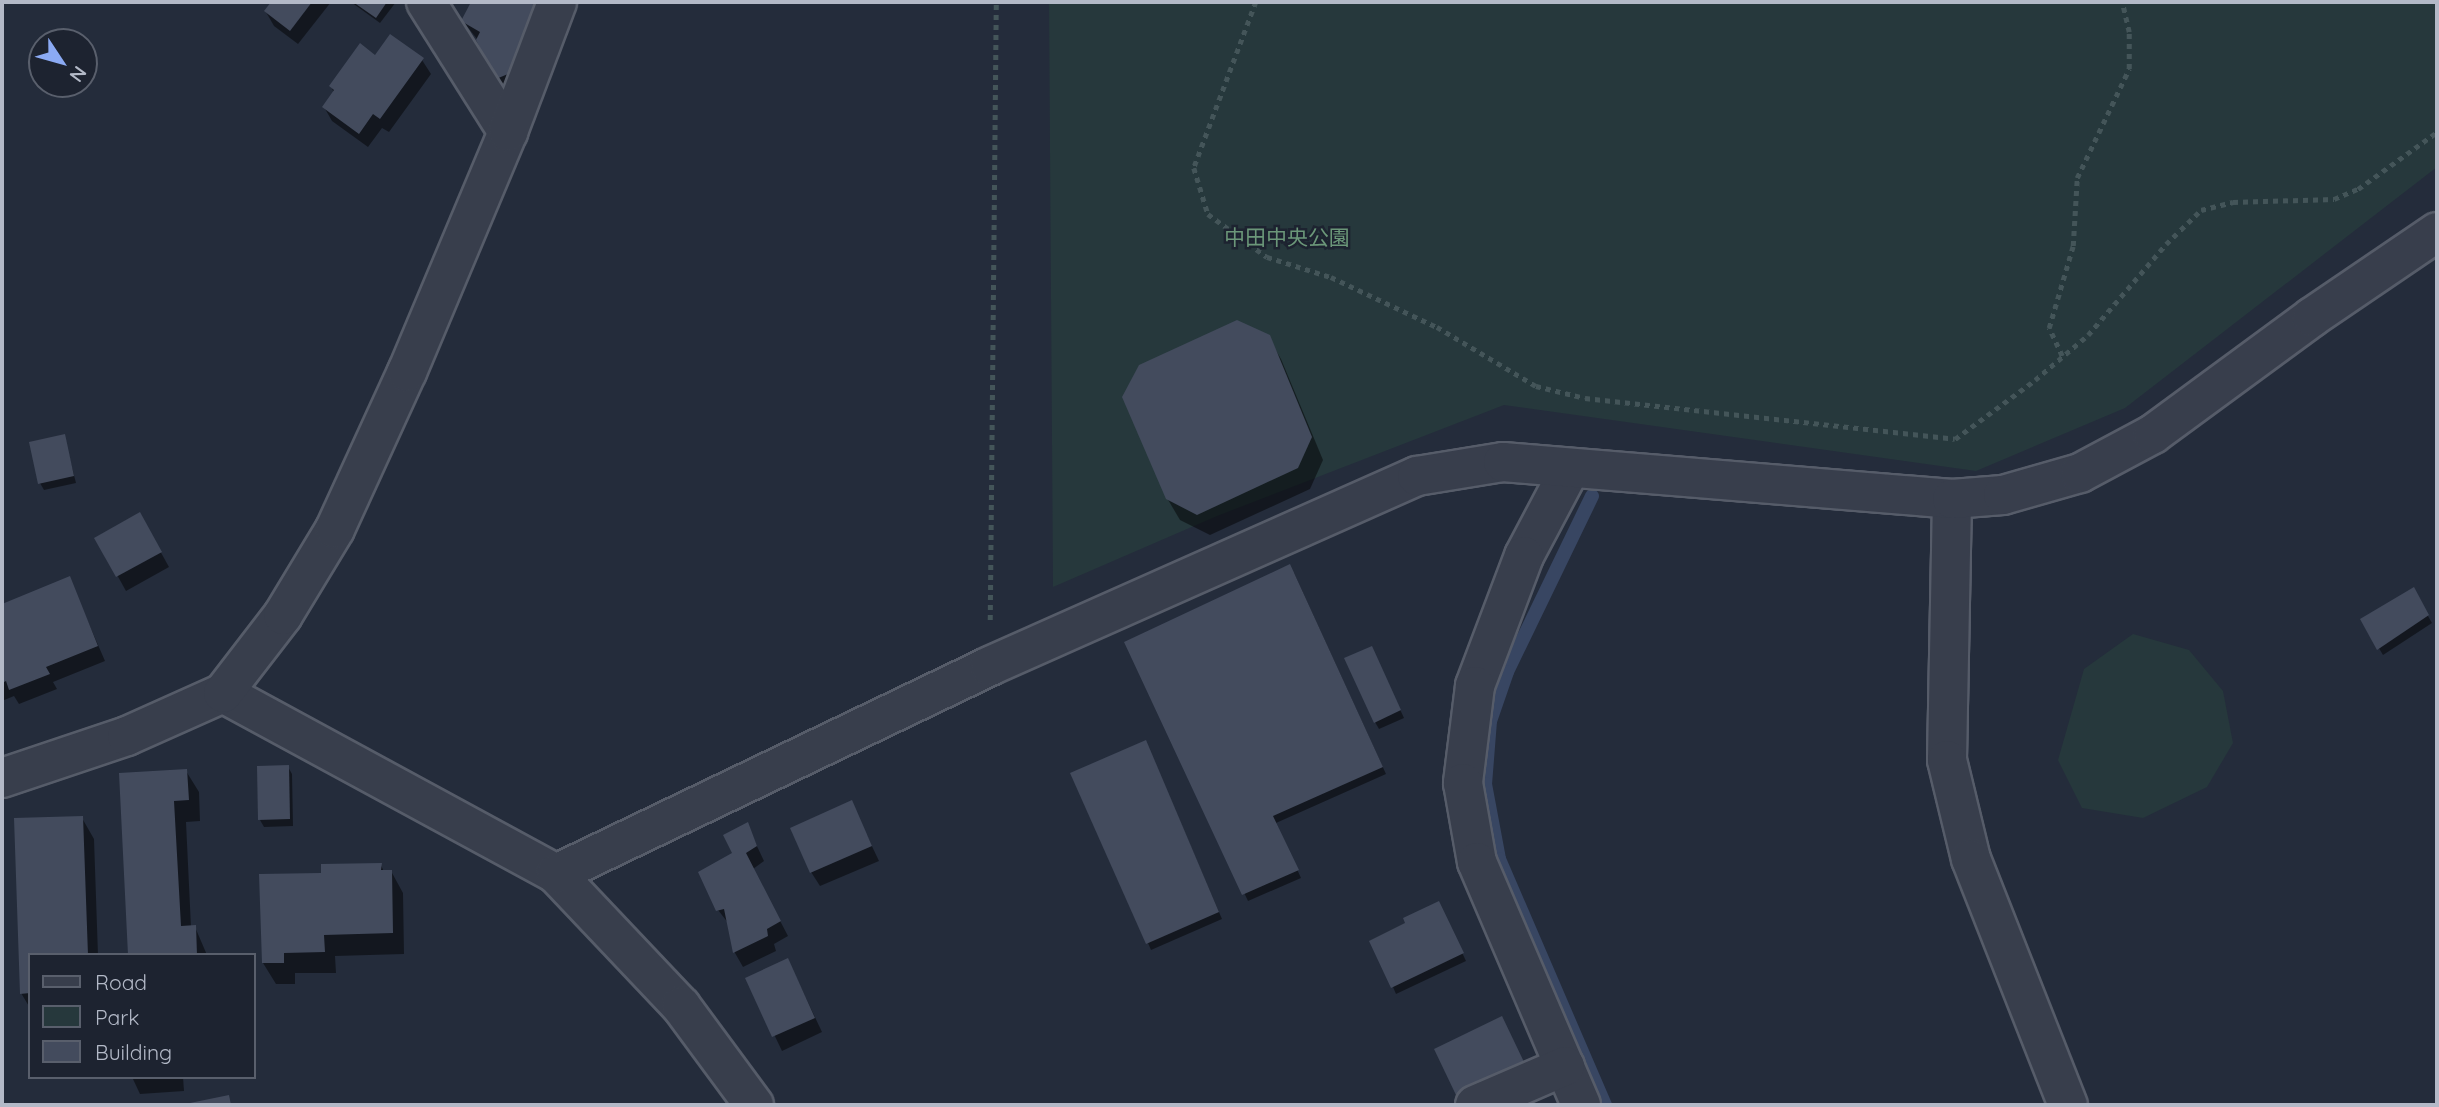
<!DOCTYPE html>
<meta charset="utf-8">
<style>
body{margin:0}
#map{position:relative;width:2439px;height:1107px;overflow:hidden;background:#242c3b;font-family:Quicksand,"Noto Sans JP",sans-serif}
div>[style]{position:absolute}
.green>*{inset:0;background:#26383c}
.shadow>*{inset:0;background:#0007}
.stream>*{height:14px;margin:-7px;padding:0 7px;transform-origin:7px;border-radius:7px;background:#384662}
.building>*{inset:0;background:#434b5d}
.path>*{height:4.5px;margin-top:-2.25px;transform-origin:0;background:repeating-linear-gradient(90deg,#445559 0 5px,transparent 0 10px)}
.roads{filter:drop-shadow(2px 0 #565c69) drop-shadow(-2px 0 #565c69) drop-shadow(0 2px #565c69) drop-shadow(0 -2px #565c69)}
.minor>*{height:38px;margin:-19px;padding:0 19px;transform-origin:19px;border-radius:19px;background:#383e4c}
span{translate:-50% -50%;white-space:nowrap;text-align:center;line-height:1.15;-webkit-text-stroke:5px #1d2330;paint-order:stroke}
.park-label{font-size:21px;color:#6b9779}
.frame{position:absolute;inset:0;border:4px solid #b3b9c7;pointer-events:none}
.legend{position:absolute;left:28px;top:953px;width:228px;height:126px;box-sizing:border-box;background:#1d2330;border:2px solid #595f6c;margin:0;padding:9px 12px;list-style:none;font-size:21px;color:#b3b9c7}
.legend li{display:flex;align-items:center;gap:14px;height:35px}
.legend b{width:35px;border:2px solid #595f6c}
.north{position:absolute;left:28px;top:28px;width:70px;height:70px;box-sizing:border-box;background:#1d2330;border:2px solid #595f6c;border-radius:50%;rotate:126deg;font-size:19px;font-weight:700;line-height:28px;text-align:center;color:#b3b9c7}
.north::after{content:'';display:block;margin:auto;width:24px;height:32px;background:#8baaf4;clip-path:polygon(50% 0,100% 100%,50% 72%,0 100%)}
</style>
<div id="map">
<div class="green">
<div style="clip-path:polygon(1049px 2px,2437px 2px,2437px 167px,2125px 408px,1976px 471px,1504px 405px,1217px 516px,1053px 587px)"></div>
<div style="clip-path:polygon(2133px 634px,2189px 650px,2223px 691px,2233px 743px,2207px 787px,2143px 818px,2082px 808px,2058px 760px,2084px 669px)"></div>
</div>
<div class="shadow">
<div style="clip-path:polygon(273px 2px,331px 2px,298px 44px,274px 26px,266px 12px)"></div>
<div style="clip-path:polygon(351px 2px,396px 2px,380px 23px)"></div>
<div style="clip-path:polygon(473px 2px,541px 2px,506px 93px,477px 39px,463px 21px)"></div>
<div style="clip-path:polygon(376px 57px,422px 60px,431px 74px,389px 132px,382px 128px,368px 147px,332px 121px,324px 107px,334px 93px,331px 86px)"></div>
<div style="clip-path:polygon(1268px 337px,1281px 359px,1323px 460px,1310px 489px,1210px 535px,1180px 520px,1167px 498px)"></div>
<div style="clip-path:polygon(64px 436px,76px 483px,44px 490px,40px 483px)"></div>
<div style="clip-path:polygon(140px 515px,169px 567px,126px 591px,97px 539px)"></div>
<div style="clip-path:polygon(1294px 573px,1386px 774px,1276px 823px,1301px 878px,1248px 901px,1126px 643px)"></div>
<div style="clip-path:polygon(69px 578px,105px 661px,53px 682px,57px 689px,19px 704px,14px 696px,2px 701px,2px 606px)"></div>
<div style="clip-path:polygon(2413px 590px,2432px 623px,2383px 655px,2362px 620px)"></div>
<div style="clip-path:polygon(1375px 655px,1404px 718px,1379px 729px,1375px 722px)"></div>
<div style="clip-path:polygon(1149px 749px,1222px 919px,1151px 950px,1148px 943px)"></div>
<div style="clip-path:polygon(288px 767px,292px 774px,293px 826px,264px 827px,260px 820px)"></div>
<div style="clip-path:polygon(186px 771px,199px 792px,200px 821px,186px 822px,191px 927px,195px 927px,207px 955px,130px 955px,121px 775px)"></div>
<div style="clip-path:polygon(851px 802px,879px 861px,820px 886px,811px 872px)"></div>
<div style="clip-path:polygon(82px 818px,94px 839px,98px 955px,30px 955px,30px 1008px,21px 993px,16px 820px)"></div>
<div style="clip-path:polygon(747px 825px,764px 861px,753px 869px,788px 936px,774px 944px,776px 951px,743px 967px,735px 953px,729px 924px,718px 910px,735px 854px)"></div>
<div style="clip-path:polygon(381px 865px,384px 872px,391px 871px,403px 893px,404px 954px,335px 956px,336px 973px,295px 973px,295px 984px,276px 984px,263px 963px,323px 875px)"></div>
<div style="clip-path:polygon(1442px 910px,1466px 961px,1396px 994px,1393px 987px,1408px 924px)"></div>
<div style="clip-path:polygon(788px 960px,822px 1032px,782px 1051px,747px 978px)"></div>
<div style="clip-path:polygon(132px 1077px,183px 1077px,184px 1091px,140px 1094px)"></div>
</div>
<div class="stream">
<div style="left:1592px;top:496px;width:195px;rotate:115.8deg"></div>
<div style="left:1507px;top:672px;width:52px;rotate:109.1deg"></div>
<div style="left:1490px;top:721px;width:63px;rotate:94.5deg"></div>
<div style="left:1485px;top:784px;width:76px;rotate:79.4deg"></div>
<div style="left:1499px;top:859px;width:268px;rotate:66.7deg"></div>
</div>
<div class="building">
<div style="clip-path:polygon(271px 2px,312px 2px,290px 31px,264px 11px)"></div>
<div style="clip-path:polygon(353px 2px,387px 2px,376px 18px)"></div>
<div style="clip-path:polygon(471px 2px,538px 2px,508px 74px,496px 79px,476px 40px,480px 32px,461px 21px)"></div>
<div style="clip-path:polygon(390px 34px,424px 58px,380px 119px,373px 114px,359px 134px,322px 107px,334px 90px,329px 86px,360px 43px,375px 55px)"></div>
<div style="clip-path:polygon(1237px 320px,1270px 335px,1312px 437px,1298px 468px,1197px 515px,1166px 499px,1122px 397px,1139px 365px)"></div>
<div style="clip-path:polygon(65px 434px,74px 476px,38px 484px,29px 442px)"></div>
<div style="clip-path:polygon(140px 512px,162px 552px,116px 577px,94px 538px)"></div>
<div style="clip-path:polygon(1290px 564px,1383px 767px,1273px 816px,1299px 870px,1242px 895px,1124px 642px)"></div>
<div style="clip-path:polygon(70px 576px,98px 646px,46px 667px,50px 674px,9px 690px,6px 681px,2px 683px,2px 604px)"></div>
<div style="clip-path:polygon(2414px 587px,2429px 615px,2377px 650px,2360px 619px)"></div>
<div style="clip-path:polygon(1372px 646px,1401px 710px,1374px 723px,1344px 658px)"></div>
<div style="clip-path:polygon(1146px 740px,1219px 912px,1146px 944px,1070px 773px)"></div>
<div style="clip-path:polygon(289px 765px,290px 819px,258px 820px,257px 766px)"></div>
<div style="clip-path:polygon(187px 769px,189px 800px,174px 801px,181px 926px,196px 925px,197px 955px,128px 955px,119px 773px)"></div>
<div style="clip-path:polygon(852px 800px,872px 846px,810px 873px,790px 828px)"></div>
<div style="clip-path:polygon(83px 816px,88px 955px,30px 955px,30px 993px,20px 994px,14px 818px)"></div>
<div style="clip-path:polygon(748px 822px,757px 846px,746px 853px,781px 921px,767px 929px,768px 936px,733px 953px,724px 909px,716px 911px,698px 872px,732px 853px,723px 835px)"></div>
<div style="clip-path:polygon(382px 863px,381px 870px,392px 870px,393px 933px,324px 935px,325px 952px,284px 953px,284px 963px,262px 963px,259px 874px,321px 873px,321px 864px)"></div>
<div style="clip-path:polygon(1439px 901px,1464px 953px,1391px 988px,1369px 941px,1405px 923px,1403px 918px)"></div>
<div style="clip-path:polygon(788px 958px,815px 1018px,772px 1037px,745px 978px)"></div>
<div style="clip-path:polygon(1502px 1016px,1524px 1062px,1456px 1095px,1434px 1049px)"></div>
<div style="clip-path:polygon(229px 1095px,231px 1105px,185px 1105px,185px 1104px)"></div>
</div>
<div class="path">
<div style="left:1256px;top:2px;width:177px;rotate:110.5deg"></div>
<div style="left:1194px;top:168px;width:48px;rotate:73.1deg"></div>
<div style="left:1208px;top:214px;width:73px;rotate:36.1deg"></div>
<div style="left:1267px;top:257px;width:67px;rotate:17.4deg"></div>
<div style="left:1331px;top:277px;width:117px;rotate:25.3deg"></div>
<div style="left:1437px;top:327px;width:115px;rotate:30.8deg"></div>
<div style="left:1536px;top:386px;width:50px;rotate:13.8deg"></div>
<div style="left:1585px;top:398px;width:372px;rotate:6.3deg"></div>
<div style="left:1955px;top:439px;width:99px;rotate:-36.4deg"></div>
<div style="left:2035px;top:380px;width:70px;rotate:-40.3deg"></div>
<div style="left:2088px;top:335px;width:120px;rotate:-49.4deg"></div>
<div style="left:2166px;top:244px;width:49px;rotate:-44.2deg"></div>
<div style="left:2201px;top:210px;width:33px;rotate:-14deg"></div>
<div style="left:2233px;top:202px;width:101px;rotate:-1.7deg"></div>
<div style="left:2334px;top:199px;width:26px;rotate:-23deg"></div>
<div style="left:2358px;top:189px;width:97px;rotate:-35.8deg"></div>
<div style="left:2062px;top:356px;width:31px;rotate:-115deg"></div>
<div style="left:2049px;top:328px;width:85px;rotate:-73.7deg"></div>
<div style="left:2073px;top:246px;width:68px;rotate:-86.6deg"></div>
<div style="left:2077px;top:178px;width:121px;rotate:-64.5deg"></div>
<div style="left:2129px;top:69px;width:37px;rotate:-90deg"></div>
<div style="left:2129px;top:32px;width:31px;rotate:-103deg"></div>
<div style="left:990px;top:620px;width:618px;rotate:-89.44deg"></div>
</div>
<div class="roads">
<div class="minor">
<div style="left:426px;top:2px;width:154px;rotate:57.8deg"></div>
<div style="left:1570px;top:469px;width:98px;rotate:117.9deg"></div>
<div style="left:1524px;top:556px;width:139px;rotate:110.7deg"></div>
<div style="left:1475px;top:686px;width:98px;rotate:97.1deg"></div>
<div style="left:1463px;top:783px;width:80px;rotate:80deg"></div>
<div style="left:1477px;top:862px;width:264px;rotate:66.8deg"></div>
<div style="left:1952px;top:499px;width:261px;rotate:91.1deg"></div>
<div style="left:1947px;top:760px;width:102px;rotate:76.4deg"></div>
<div style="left:1971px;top:859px;width:264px;rotate:68.5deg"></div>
<div style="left:223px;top:693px;width:379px;rotate:28.5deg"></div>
<div style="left:556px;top:874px;width:182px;rotate:46.6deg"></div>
<div style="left:681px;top:1006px;width:123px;rotate:53.6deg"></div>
<div style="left:2px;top:778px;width:132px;rotate:-18.6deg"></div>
<div style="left:127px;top:736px;width:105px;rotate:-24.1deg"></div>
<div style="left:223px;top:693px;width:98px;rotate:-52.4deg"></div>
<div style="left:283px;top:615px;width:100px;rotate:-58.8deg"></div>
<div style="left:335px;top:529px;width:173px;rotate:-65.4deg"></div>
<div style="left:407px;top:372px;width:260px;rotate:-67.2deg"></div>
<div style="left:508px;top:132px;width:139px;rotate:-69.3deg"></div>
<div style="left:556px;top:874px;width:481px;rotate:-25.6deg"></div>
<div style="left:990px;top:666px;width:467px;rotate:-24deg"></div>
<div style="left:1417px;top:476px;width:87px;rotate:-9.2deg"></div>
<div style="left:1503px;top:462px;width:451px;rotate:4.7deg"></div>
<div style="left:1952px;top:499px;width:51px;rotate:-4.5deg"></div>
<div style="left:2003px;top:495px;width:80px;rotate:-15.9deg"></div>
<div style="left:2080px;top:473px;width:83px;rotate:-28.1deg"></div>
<div style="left:2153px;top:434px;width:197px;rotate:-36.3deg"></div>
<div style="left:2312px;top:317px;width:151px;rotate:-34.2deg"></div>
<div style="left:1475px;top:1105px;width:98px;rotate:-23.4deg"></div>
</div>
</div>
<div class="park-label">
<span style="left:1287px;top:237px">中田中央公園</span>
</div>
<div class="frame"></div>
<ul class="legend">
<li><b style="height:9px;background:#383e4c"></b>Road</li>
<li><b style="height:19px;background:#26383c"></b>Park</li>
<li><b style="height:19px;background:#434b5d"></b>Building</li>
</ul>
<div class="north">N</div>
</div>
